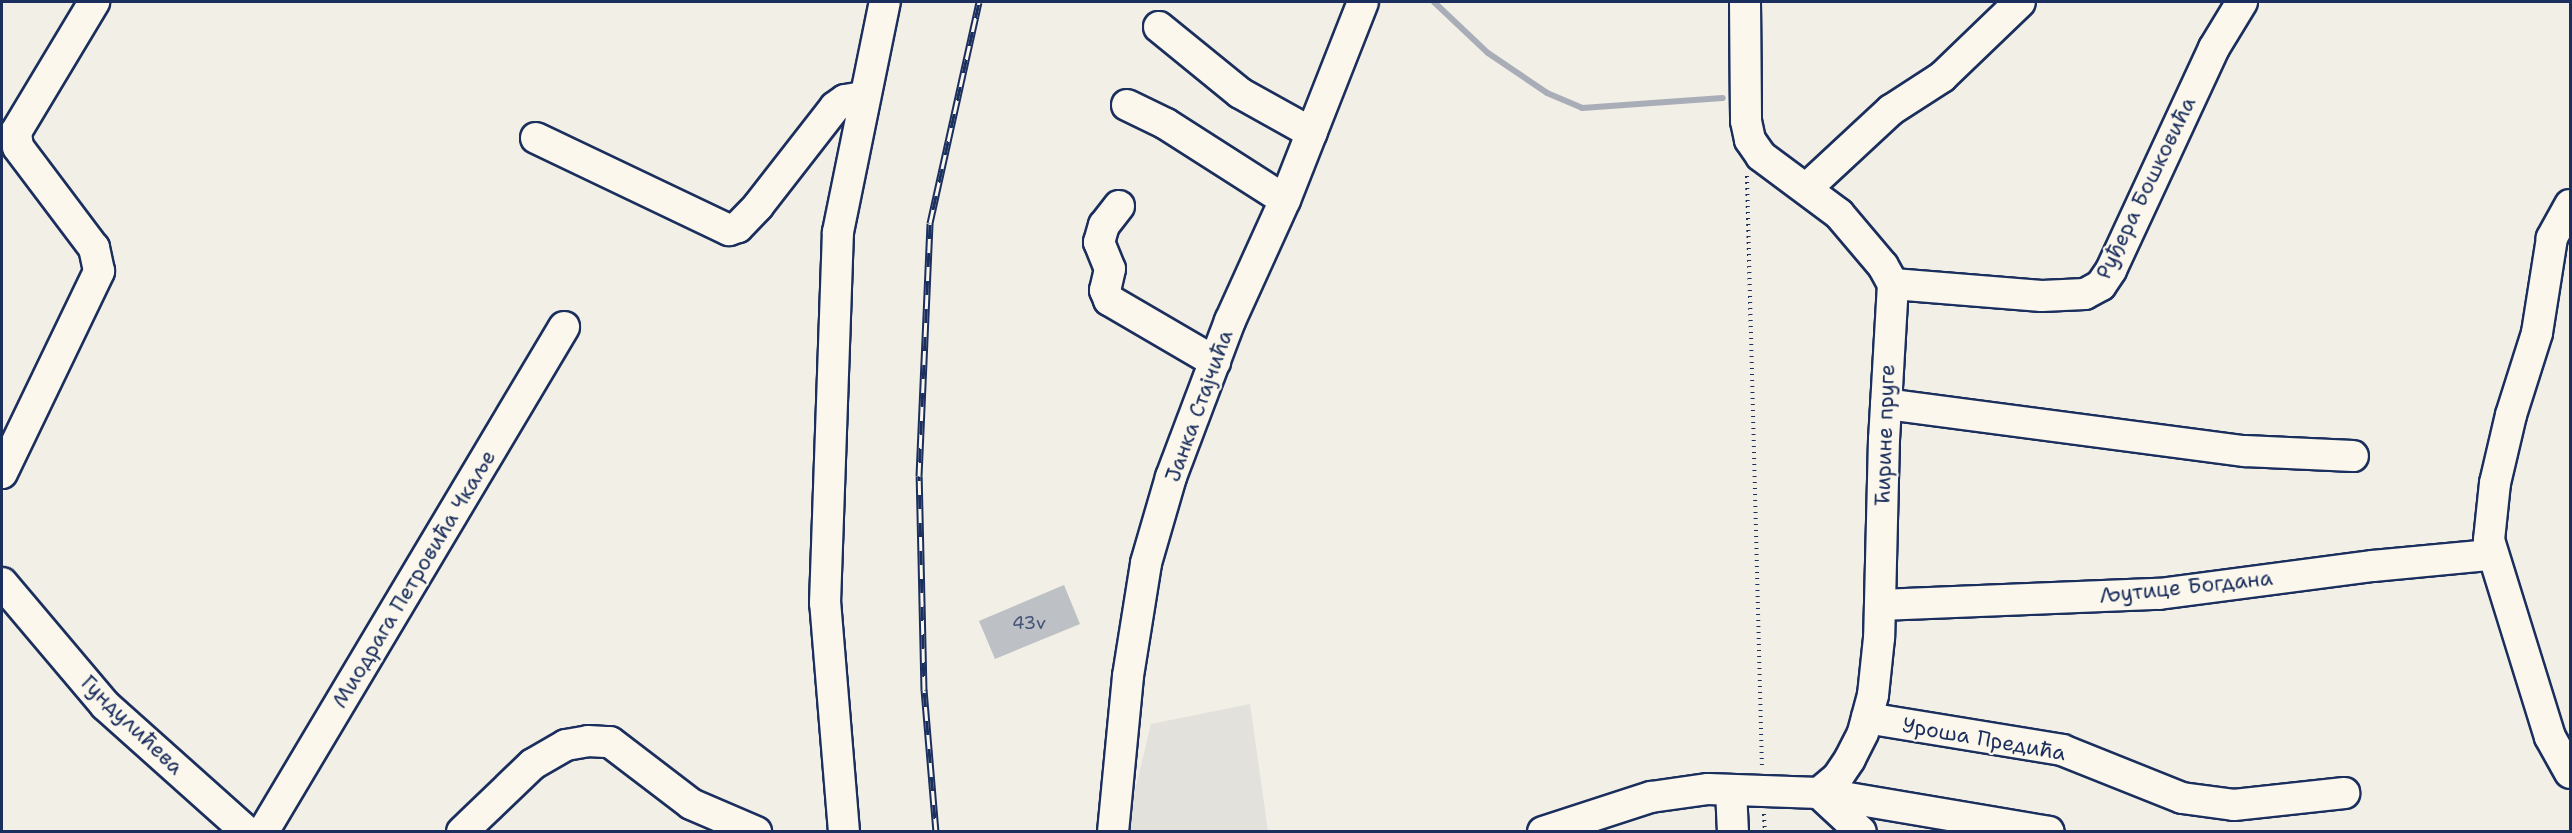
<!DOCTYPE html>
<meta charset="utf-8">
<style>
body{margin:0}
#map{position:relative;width:2572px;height:833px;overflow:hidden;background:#f2efe6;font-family:"Shantell Sans",sans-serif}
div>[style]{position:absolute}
.built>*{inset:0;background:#e2e1dc}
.stream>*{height:6px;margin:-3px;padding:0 3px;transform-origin:3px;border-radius:3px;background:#a9adb7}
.building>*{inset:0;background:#bdc0c4}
.path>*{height:4px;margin-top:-2px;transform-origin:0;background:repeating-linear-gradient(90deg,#1b2f5e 0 1.5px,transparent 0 6px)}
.roads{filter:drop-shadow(2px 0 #1b2f5e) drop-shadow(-2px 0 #1b2f5e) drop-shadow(0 2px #1b2f5e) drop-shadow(0 -2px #1b2f5e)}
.minor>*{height:30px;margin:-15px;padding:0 15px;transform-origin:15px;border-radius:15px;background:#fbf7ec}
.rail>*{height:7px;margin-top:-3.5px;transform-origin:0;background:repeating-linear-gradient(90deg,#fbf7ec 0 14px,#1b2f5e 0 28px);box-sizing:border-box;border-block:2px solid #1b2f5e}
span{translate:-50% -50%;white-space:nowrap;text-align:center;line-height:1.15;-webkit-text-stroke:4.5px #fbf7ec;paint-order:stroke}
.number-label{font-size:18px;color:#445378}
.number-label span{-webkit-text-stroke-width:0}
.street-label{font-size:21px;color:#1b2f5e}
.frame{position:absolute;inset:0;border:3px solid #1b2f5e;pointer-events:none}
</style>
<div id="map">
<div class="built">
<div style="clip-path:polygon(1250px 704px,1268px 831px,1125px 832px,1151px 724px)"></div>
</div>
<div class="stream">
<div style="left:1434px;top:2px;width:74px;rotate:43.4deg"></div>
<div style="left:1488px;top:53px;width:71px;rotate:34.1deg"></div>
<div style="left:1547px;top:93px;width:38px;rotate:23deg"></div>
<div style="left:1582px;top:108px;width:141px;rotate:-4.1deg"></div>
</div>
<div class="building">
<div style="clip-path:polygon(1064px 585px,1080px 624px,995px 659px,979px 621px)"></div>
</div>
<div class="path">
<div style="left:1747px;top:176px;width:592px;rotate:88.55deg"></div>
<div style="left:1764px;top:814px;width:18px;rotate:87deg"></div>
</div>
<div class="roads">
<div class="minor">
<div style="left:1745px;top:2px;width:119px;rotate:89.5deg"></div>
<div style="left:1746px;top:121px;width:19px;rotate:78deg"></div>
<div style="left:1750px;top:140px;width:19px;rotate:55deg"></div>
<div style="left:1761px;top:156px;width:97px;rotate:36.6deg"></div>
<div style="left:1839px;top:214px;width:68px;rotate:49.8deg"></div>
<div style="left:1883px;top:266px;width:21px;rotate:61deg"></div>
<div style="left:1893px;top:284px;width:155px;rotate:93.3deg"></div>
<div style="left:1884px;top:439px;width:199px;rotate:91.4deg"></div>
<div style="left:1879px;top:638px;width:57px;rotate:96deg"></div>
<div style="left:1873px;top:695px;width:39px;rotate:105deg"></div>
<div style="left:1863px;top:733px;width:29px;rotate:117deg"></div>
<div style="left:1850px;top:759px;width:22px;rotate:124deg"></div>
<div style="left:1838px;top:777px;width:25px;rotate:140deg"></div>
<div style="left:1159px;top:27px;width:104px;rotate:39.2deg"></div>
<div style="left:1240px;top:93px;width:82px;rotate:29.1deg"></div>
<div style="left:1127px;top:105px;width:43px;rotate:26deg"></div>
<div style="left:1166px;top:124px;width:141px;rotate:32.6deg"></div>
<div style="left:536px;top:138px;width:214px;rotate:25.5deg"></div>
<div style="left:729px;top:230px;width:9px;rotate:-18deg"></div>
<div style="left:738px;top:227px;width:29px;rotate:-46deg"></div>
<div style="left:758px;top:206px;width:125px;rotate:-52.1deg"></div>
<div style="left:835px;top:107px;width:12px;rotate:-35deg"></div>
<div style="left:845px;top:100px;width:18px;rotate:-9deg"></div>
<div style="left:1807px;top:188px;width:115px;rotate:-42.9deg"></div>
<div style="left:1891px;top:110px;width:61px;rotate:-32.9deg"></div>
<div style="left:1942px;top:77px;width:108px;rotate:-43.9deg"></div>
<div style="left:2570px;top:205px;width:38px;rotate:119deg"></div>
<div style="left:2552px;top:238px;width:96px;rotate:99deg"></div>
<div style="left:2537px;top:333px;width:86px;rotate:107.6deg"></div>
<div style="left:2511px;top:415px;width:70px;rotate:103.2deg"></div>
<div style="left:2495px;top:483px;width:57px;rotate:96deg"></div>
<div style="left:2489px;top:540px;width:206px;rotate:72.8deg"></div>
<div style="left:2550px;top:737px;width:41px;rotate:60.9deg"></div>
<div style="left:1119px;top:206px;width:24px;rotate:128deg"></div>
<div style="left:1104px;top:225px;width:18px;rotate:106deg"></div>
<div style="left:1099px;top:242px;width:29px;rotate:68deg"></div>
<div style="left:1110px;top:269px;width:22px;rotate:103deg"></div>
<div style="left:1105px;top:290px;width:11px;rotate:68deg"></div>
<div style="left:1109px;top:300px;width:123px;rotate:30.3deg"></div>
<div style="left:1893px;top:284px;width:149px;rotate:4.6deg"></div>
<div style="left:2042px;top:296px;width:43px;rotate:-2.7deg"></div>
<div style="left:2085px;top:294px;width:18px;rotate:-29deg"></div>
<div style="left:2101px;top:285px;width:18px;rotate:-56deg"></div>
<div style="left:2111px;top:270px;width:245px;rotate:-65.1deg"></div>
<div style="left:2214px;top:48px;width:54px;rotate:-58.7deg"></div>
<div style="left:1886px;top:404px;width:362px;rotate:7.5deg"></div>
<div style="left:2245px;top:451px;width:108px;rotate:2.7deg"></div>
<div style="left:2px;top:473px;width:224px;rotate:-64.3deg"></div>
<div style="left:99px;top:271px;width:24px;rotate:-102deg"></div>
<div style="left:94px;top:248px;width:126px;rotate:-127deg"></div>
<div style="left:18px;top:147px;width:15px;rotate:-98deg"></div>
<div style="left:16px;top:132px;width:152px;rotate:-59deg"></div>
<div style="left:2px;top:583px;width:160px;rotate:49.8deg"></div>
<div style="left:105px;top:705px;width:191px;rotate:41.8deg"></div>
<div style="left:1880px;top:605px;width:279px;rotate:-2.3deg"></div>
<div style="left:2159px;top:594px;width:216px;rotate:-7.5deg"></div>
<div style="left:2373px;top:566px;width:118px;rotate:-5.4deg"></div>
<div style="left:1867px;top:718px;width:198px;rotate:9.3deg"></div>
<div style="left:2062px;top:750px;width:129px;rotate:21.8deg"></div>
<div style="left:2182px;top:798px;width:52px;rotate:7.7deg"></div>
<div style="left:2234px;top:805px;width:111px;rotate:-6.2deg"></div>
<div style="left:1731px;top:790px;width:42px;rotate:87.3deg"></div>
<div style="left:1819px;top:793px;width:57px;rotate:42.9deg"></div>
<div style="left:263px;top:832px;width:588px;rotate:-59.2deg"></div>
<div style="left:462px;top:832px;width:98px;rotate:-43.8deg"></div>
<div style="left:533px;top:764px;width:38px;rotate:-30deg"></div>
<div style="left:566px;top:745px;width:22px;rotate:-10deg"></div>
<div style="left:588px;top:741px;width:22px;rotate:3deg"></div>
<div style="left:610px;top:742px;width:102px;rotate:37.4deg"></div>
<div style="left:691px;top:804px;width:71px;rotate:23.3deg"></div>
<div style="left:844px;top:832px;width:230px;rotate:-94.7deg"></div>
<div style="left:825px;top:603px;width:371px;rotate:-88deg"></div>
<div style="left:838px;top:232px;width:235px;rotate:-78.5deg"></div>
<div style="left:1113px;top:832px;width:157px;rotate:-84.5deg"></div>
<div style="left:1128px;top:676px;width:114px;rotate:-80.9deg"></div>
<div style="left:1146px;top:563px;width:90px;rotate:-73.8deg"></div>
<div style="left:1171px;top:477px;width:167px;rotate:-69.3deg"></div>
<div style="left:1230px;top:321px;width:133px;rotate:-65.6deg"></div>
<div style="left:1285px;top:200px;width:213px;rotate:-68.5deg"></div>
<div style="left:1543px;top:832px;width:114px;rotate:-18deg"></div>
<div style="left:1651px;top:797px;width:58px;rotate:-8deg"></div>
<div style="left:1708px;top:789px;width:111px;rotate:2.1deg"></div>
<div style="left:1819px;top:793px;width:233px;rotate:9.6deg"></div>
</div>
</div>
<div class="rail">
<div style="left:936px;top:832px;width:143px;rotate:-94.8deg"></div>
<div style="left:924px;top:690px;width:214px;rotate:-91.3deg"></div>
<div style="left:919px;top:476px;width:253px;rotate:-87.5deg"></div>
<div style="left:930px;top:223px;width:226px;rotate:-77.5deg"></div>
</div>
<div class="number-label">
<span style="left:1029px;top:623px">43v</span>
</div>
<div class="street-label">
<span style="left:2146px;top:188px;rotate:-64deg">Руђера Бошковића</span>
<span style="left:1199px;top:406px;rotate:-70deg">Јанка Стајчића</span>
<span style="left:1885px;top:435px;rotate:-88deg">Ћирине пруге</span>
<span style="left:414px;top:579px;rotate:-59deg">Миодрага Петровића Чкаље</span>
<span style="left:2186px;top:587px;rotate:-6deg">Љутице Богдана</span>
<span style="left:132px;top:725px;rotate:44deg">Гундулићева</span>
<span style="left:1984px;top:739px;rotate:10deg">Уроша Предића</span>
</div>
<div class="frame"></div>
</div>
